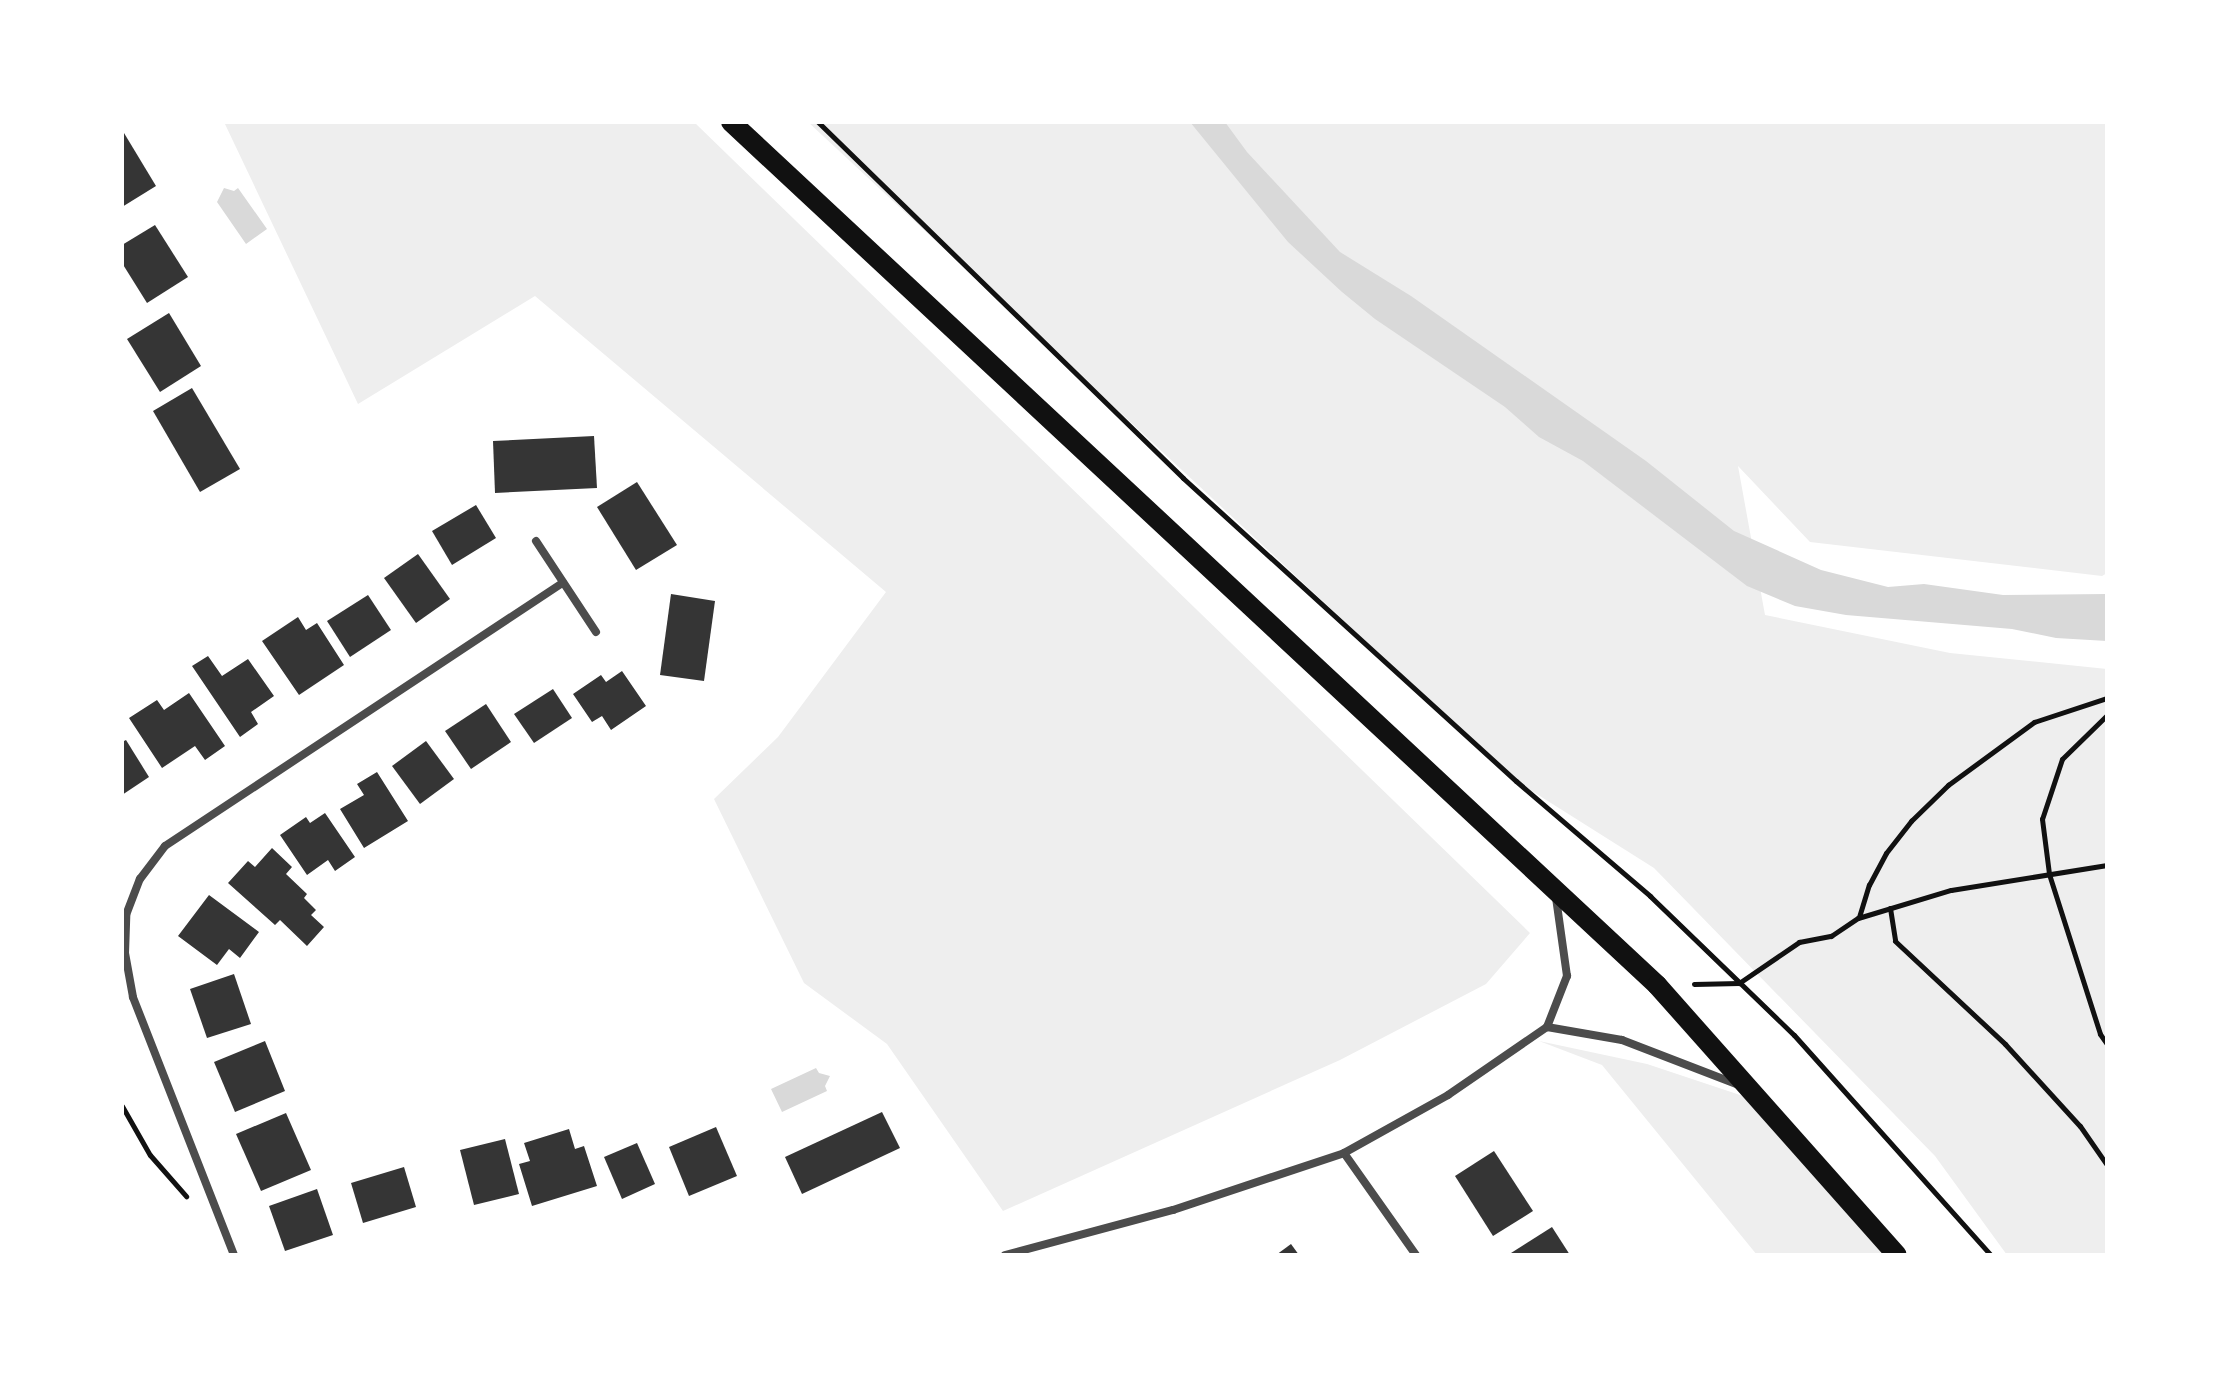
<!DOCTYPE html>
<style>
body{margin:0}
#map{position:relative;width:2229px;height:1377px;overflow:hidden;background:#fff;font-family:"Exo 2",sans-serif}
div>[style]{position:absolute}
.green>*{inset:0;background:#eee}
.water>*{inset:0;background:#d9d9d9}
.building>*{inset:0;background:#353535}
.path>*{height:5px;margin:-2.5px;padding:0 2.5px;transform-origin:2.5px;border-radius:2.5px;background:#111}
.minor>*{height:8px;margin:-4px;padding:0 4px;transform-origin:4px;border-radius:4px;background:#4c4c4c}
.primary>*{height:20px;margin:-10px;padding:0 10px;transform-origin:10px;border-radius:10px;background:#111}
span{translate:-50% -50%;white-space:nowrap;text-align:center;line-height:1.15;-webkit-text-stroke:7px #fff;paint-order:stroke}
.frame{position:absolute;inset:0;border:124px solid #fff;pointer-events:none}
</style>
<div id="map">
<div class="green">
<div style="clip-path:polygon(224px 122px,694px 122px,1530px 933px,1486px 984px,1340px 1060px,1003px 1211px,887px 1044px,804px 983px,714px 799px,778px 737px,886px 592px,535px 296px,358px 404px)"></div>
<div style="clip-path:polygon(808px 122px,2107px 122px,2107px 573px,2102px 576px,1810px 542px,1738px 466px,1765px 615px,1950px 653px,2107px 669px,2107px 1255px,2007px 1255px,1935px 1156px,1654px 868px,1516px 781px)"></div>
<div style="clip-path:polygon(1539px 1041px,1647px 1064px,1758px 1101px,1889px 1255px,1757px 1255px,1602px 1065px)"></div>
</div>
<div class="water">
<div style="clip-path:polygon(1190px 122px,1225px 122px,1247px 152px,1340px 252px,1411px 296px,1646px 461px,1734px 531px,1821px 570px,1888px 587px,1924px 584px,2003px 595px,2107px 594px,2107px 641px,2056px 638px,2012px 629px,1846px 615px,1795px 606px,1747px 586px,1583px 461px,1539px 437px,1505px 407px,1375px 319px,1342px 292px,1288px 242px)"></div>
<div style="clip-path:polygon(224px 188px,234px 191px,238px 188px,267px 229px,246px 244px,217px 202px)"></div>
<div style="clip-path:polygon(816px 1068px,819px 1073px,830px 1076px,825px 1086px,827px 1091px,782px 1112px,771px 1089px)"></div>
</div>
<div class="building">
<div style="clip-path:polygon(124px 133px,156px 186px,122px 207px,122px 134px)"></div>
<div style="clip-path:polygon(155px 225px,188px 277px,147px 303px,122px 263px,122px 245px)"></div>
<div style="clip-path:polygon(169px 313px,201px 366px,160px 392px,127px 339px)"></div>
<div style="clip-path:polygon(192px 388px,240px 469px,200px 492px,153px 411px)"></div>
<div style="clip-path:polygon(594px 436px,597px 488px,495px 493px,493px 441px)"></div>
<div style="clip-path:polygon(637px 482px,677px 545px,636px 570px,597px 507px)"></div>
<div style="clip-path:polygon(476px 505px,496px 538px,452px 565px,432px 531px)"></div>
<div style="clip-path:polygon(418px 554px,450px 599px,416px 623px,384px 578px)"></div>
<div style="clip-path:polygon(671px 594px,715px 601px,704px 681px,660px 675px)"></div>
<div style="clip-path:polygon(368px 595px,391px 630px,350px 657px,327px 621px)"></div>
<div style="clip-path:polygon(298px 617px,306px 630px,317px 623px,344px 665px,299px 695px,262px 641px)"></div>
<div style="clip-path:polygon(208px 656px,222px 676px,248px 659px,274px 696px,251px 712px,258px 724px,240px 737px,192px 666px)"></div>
<div style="clip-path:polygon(622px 671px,646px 706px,611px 730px,602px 716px,592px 722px,573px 694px,601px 675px,606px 682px)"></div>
<div style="clip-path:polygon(553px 689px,572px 718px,534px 743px,514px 714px)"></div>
<div style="clip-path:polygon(189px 693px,225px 746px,205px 760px,195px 746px,162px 768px,129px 718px,157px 700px,164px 710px)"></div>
<div style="clip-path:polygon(486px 704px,511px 742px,471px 769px,445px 731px)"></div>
<div style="clip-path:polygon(126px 740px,149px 777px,122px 795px,122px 742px)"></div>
<div style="clip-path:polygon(426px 741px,454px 779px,420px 804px,392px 766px)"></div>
<div style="clip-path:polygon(377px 772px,408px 821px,364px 848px,340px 809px,364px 795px,357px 784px)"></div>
<div style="clip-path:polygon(325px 813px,355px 857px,335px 871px,328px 860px,307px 875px,280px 835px,306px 817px,310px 823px)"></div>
<div style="clip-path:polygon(272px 848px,292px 867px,286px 874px,307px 894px,304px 898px,316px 910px,311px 915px,324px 927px,307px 946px,280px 920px,275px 925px,228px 883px,248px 861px,255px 867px)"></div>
<div style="clip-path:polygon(209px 895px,259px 932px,240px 958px,229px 949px,217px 965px,178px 936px)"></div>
<div style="clip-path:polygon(234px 974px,251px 1024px,207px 1038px,190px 989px)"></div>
<div style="clip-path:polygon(265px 1041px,285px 1091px,235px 1112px,214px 1062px)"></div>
<div style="clip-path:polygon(882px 1112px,900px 1148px,802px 1194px,785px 1157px)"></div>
<div style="clip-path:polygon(286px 1113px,311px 1170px,261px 1191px,236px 1134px)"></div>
<div style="clip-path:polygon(716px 1127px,737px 1176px,689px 1196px,669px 1147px)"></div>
<div style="clip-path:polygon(569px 1129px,575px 1149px,584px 1146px,597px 1186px,532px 1206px,519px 1164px,530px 1161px,524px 1143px)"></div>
<div style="clip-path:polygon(505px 1139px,519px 1194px,474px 1205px,460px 1150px)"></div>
<div style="clip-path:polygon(637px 1143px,655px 1184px,622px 1199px,604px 1157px)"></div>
<div style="clip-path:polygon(1494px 1151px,1533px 1211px,1493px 1236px,1455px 1176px)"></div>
<div style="clip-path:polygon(404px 1167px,416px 1207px,363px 1223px,351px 1183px)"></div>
<div style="clip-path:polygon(317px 1189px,333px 1235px,285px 1251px,269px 1206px)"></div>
<div style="clip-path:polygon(1552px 1227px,1570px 1255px,1513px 1255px,1511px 1253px)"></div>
<div style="clip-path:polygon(1291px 1244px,1299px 1255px,1276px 1255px)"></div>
</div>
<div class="path">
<div style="left:818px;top:122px;width:510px;rotate:44.28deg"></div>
<div style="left:1183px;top:478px;width:450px;rotate:42.3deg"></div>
<div style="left:1516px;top:781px;width:177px;rotate:40.6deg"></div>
<div style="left:1650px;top:896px;width:200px;rotate:44deg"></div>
<div style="left:1794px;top:1035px;width:295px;rotate:48.2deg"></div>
<div style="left:2107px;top:715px;width:63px;rotate:135.6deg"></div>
<div style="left:2062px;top:759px;width:63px;rotate:108.4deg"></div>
<div style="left:2042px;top:819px;width:55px;rotate:82.7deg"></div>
<div style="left:2049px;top:874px;width:168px;rotate:72.3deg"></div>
<div style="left:2100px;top:1034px;width:12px;rotate:55deg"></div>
<div style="left:1890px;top:908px;width:33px;rotate:81deg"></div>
<div style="left:1895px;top:941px;width:151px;rotate:43.1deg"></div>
<div style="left:2005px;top:1044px;width:111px;rotate:47.6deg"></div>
<div style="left:2080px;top:1126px;width:47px;rotate:55.3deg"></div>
<div style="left:1859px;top:917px;width:34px;rotate:-73deg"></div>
<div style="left:1869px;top:885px;width:36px;rotate:-62deg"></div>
<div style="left:1886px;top:853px;width:41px;rotate:-52deg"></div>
<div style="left:1911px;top:821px;width:52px;rotate:-44.2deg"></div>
<div style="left:1948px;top:785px;width:107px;rotate:-36.2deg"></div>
<div style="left:2034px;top:722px;width:77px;rotate:-18.2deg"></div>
<div style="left:1694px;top:984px;width:45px;rotate:-1.3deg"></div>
<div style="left:1739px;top:983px;width:73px;rotate:-34.3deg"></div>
<div style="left:1799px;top:942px;width:33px;rotate:-11deg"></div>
<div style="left:1831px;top:936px;width:32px;rotate:-34deg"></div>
<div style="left:1858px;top:918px;width:97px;rotate:-16.8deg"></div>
<div style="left:1951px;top:890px;width:158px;rotate:-9.1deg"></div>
<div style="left:122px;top:1106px;width:56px;rotate:60.3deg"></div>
<div style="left:150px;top:1155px;width:55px;rotate:48.7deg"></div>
</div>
<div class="minor">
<div style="left:536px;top:541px;width:109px;rotate:56.6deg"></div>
<div style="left:1547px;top:1027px;width:76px;rotate:9.8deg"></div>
<div style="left:1622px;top:1040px;width:128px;rotate:21.1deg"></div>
<div style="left:1344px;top:1153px;width:125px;rotate:54.8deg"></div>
<div style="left:234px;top:1255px;width:277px;rotate:-111.4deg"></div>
<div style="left:133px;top:997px;width:45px;rotate:-100.3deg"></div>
<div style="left:125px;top:953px;width:38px;rotate:-88deg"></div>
<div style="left:126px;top:915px;width:39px;rotate:-69deg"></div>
<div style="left:140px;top:879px;width:41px;rotate:-52.9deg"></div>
<div style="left:165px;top:846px;width:477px;rotate:-33.5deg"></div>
<div style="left:1005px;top:1255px;width:174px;rotate:-15deg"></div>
<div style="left:1173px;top:1210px;width:180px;rotate:-18.4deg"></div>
<div style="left:1344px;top:1153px;width:119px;rotate:-29.1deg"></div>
<div style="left:1448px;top:1095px;width:120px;rotate:-34.5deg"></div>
<div style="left:1547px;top:1027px;width:55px;rotate:-68.6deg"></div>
<div style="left:1567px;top:976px;width:79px;rotate:-98deg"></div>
</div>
<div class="primary">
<div style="left:731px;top:122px;width:1266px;rotate:42.98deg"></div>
<div style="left:1657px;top:985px;width:361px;rotate:48.4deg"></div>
</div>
<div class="frame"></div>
</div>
